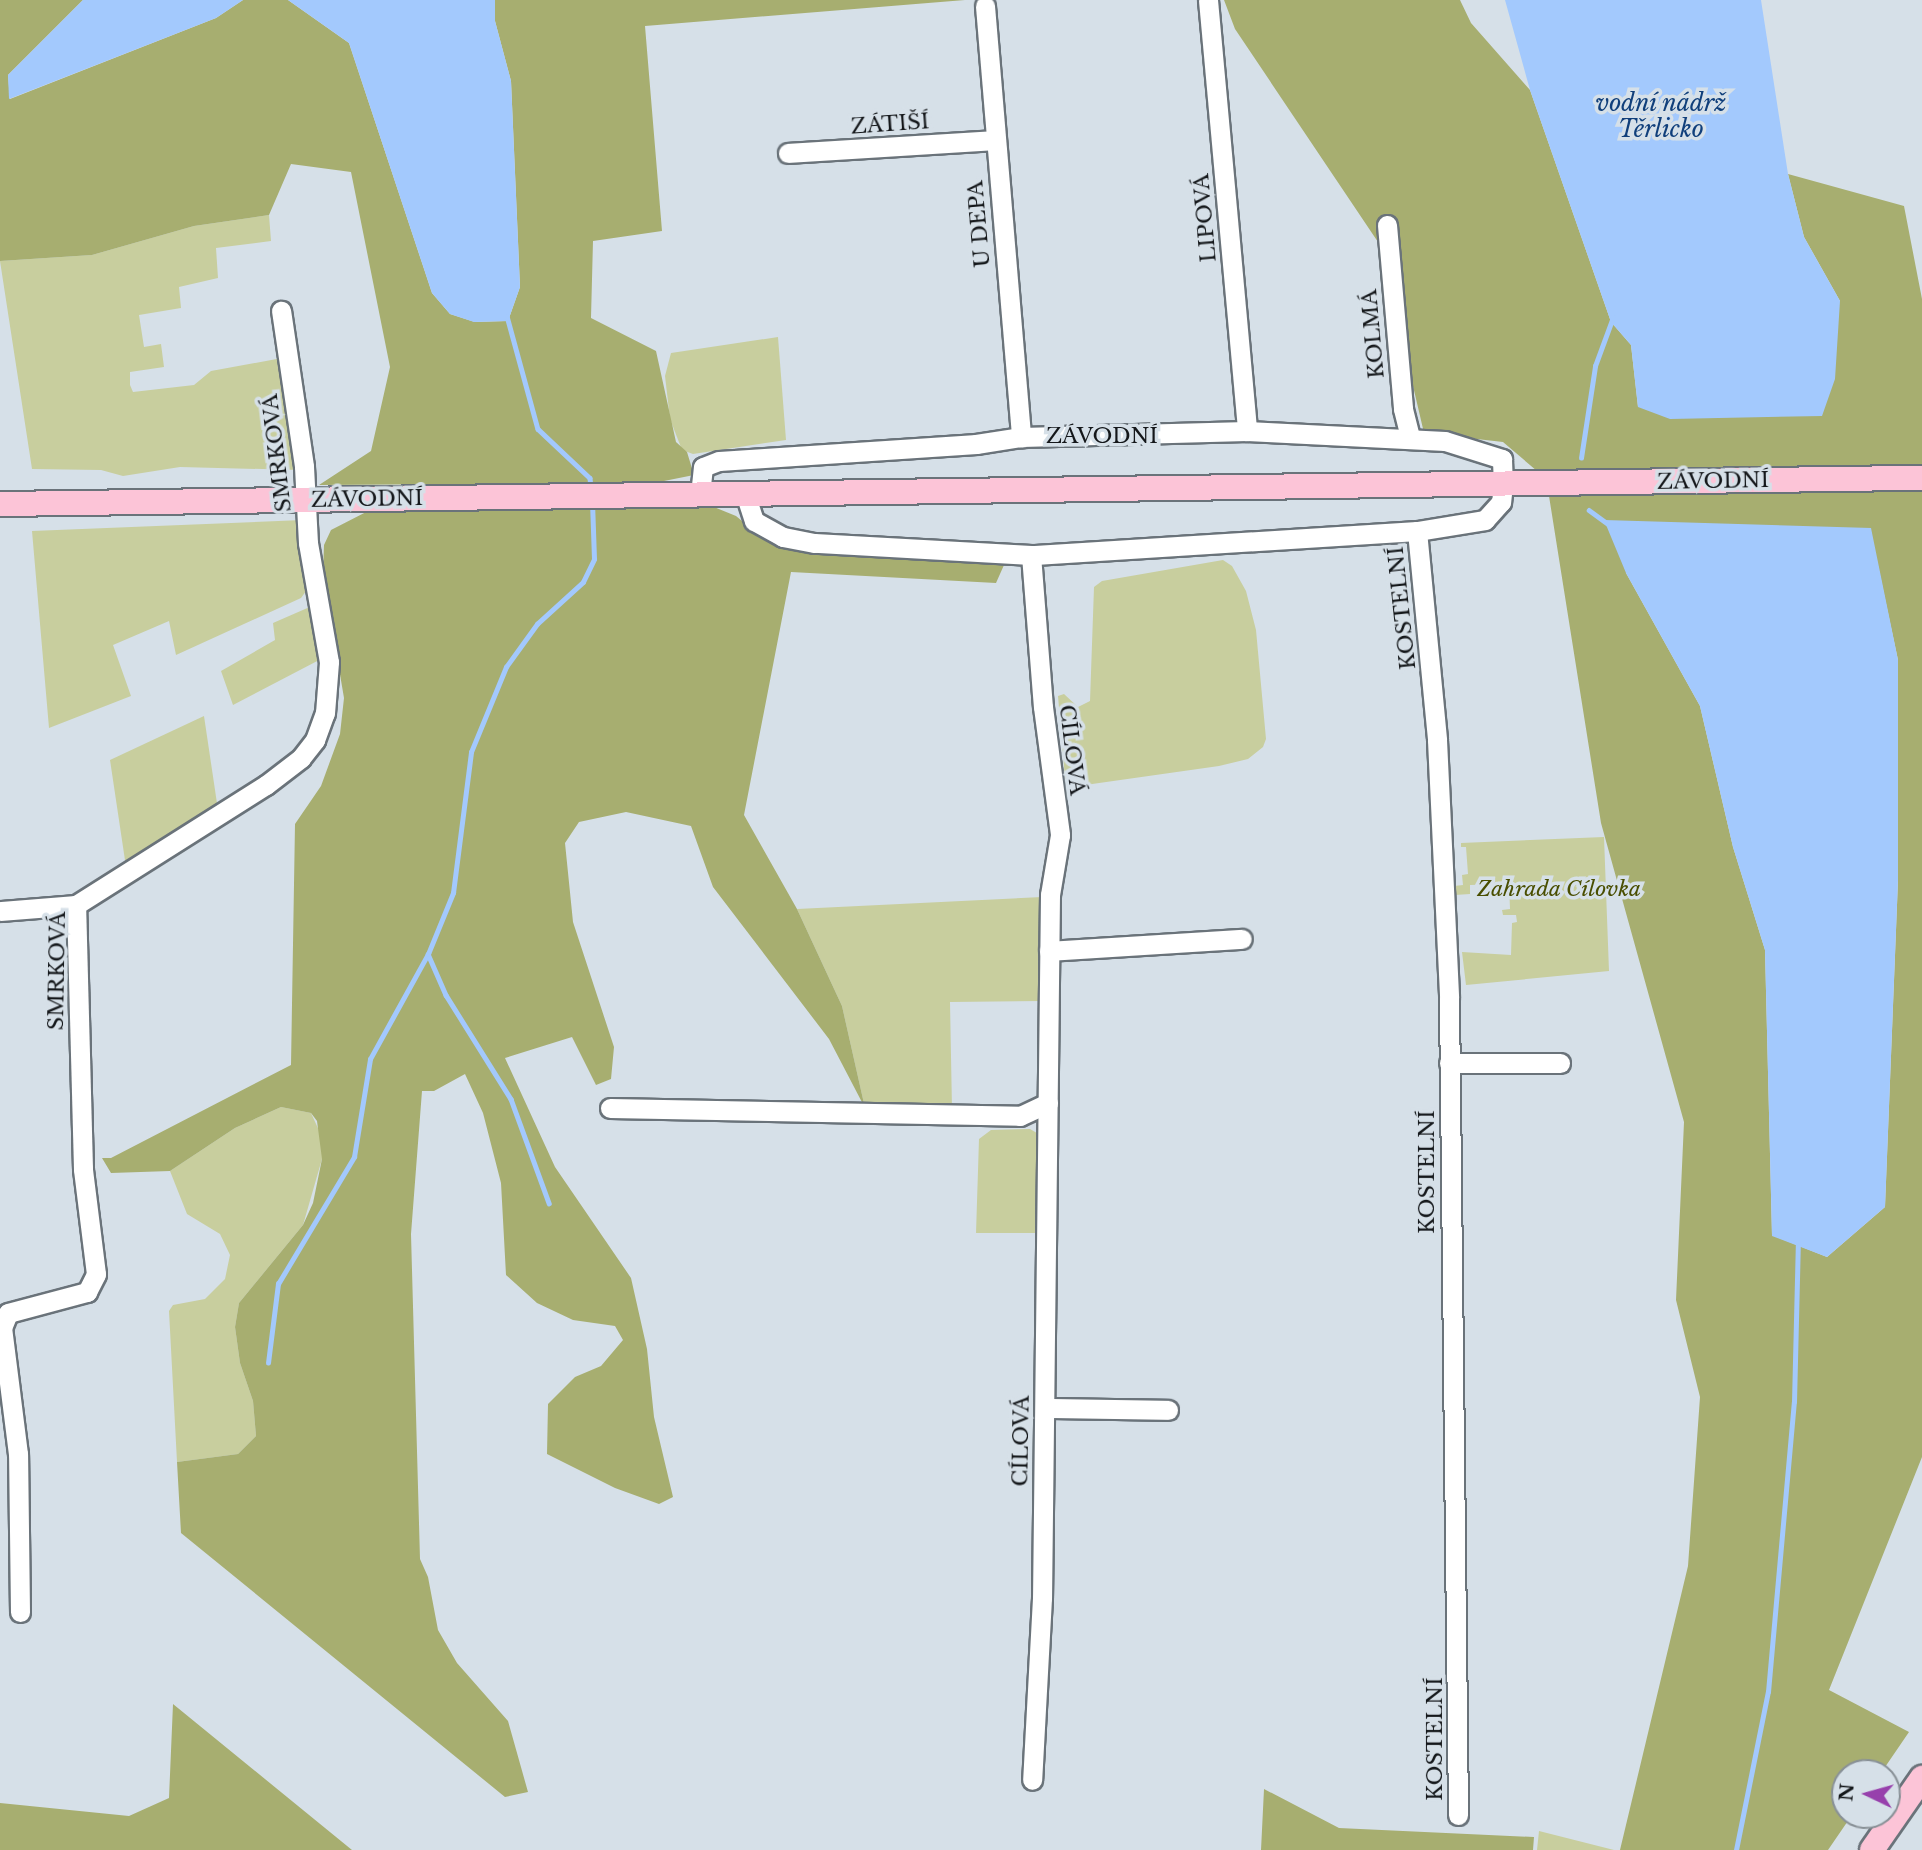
<!DOCTYPE html>
<meta charset="utf-8">
<style>
body{margin:0}
#map{position:relative;width:1922px;height:1850px;overflow:hidden;background:#d6e0e8;font-family:"Libre Baskerville",serif}
div>[style]{position:absolute}
.green>*{inset:0;background:#c8ce9e}
.forest>*{inset:0;background:#a7ae70}
.water>*{inset:0;background:#a3c9fd}
.stream>*{height:4.5px;margin:-2.25px;padding:0 2.25px;transform-origin:2.25px;border-radius:2.25px;background:#a3c9fd}
.roads{filter:drop-shadow(2px 0 #6a737a) drop-shadow(-2px 0 #6a737a) drop-shadow(0 2px #6a737a) drop-shadow(0 -2px #6a737a)}
.minor>*{height:19px;margin:-9.5px;padding:0 9.5px;transform-origin:9.5px;border-radius:9.5px;background:#fff}
.major>*{height:24px;margin:-12px;padding:0 12px;transform-origin:12px;border-radius:12px;background:#fcc4d7}
span{translate:-50% -50%;white-space:nowrap;text-align:center;line-height:1.15;-webkit-text-stroke:7px #d6e0e8;paint-order:stroke}
.street-label{font-size:21px;color:#14171a}
.park-label{font-size:21px;color:#494e01;font-style:italic}
.water-label{font-size:23px;color:#103f7b;font-style:italic}
.north{position:absolute;left:1831px;top:1759px;width:70px;height:70px;box-sizing:border-box;background:#d6e0e8;border:2px solid #889096;border-radius:50%;rotate:275deg;font-size:19px;font-weight:700;line-height:28px;text-align:center;color:#14171a}
.north::after{content:'';display:block;margin:auto;width:24px;height:32px;background:#9740ac;clip-path:polygon(50% 0,100% 100%,50% 72%,0 100%)}
</style>
<div id="map">
<div class="green">
<div style="clip-path:polygon(269px 215px,271px 241px,216px 248px,218px 278px,179px 287px,181px 308px,139px 315px,144px 347px,161px 344px,164px 367px,130px 372px,130px 385px,133px 392px,194px 385px,211px 371px,282px 358px,299px 470px,180px 467px,123px 476px,101px 470px,32px 469px,0 261px,92px 255px,194px 226px)"></div>
<div style="clip-path:polygon(778px 337px,786px 440px,693px 454px,682px 450px,670px 419px,665px 376px,671px 353px)"></div>
<div style="clip-path:polygon(303px 520px,309px 587px,301px 598px,176px 655px,169px 621px,113px 645px,131px 696px,49px 728px,32px 531px)"></div>
<div style="clip-path:polygon(1223px 560px,1232px 566px,1246px 591px,1256px 630px,1266px 739px,1263px 747px,1248px 759px,1219px 766px,1071px 787px,1065px 778px,1058px 696px,1064px 694px,1078px 707px,1090px 701px,1094px 587px,1102px 581px)"></div>
<div style="clip-path:polygon(312px 606px,323px 658px,233px 705px,221px 671px,275px 640px,273px 623px)"></div>
<div style="clip-path:polygon(204px 716px,218px 810px,126px 867px,110px 760px)"></div>
<div style="clip-path:polygon(1604px 837px,1609px 971px,1466px 985px,1462px 952px,1511px 955px,1512px 923px,1517px 922px,1516px 915px,1503px 915px,1502px 910px,1510px 909px,1509px 884px,1470px 885px,1470px 894px,1455px 895px,1454px 886px,1463px 885px,1462px 875px,1468px 874px,1466px 847px,1461px 847px,1461px 843px)"></div>
<div style="clip-path:polygon(1042px 897px,1043px 1001px,950px 1002px,952px 1109px,865px 1108px,842px 1006px,797px 909px)"></div>
<div style="clip-path:polygon(281px 1107px,311px 1113px,322px 1137px,322px 1159px,303px 1225px,239px 1303px,235px 1327px,240px 1363px,253px 1401px,256px 1436px,238px 1454px,177px 1462px,169px 1311px,173px 1305px,205px 1299px,225px 1279px,230px 1255px,220px 1234px,187px 1214px,170px 1171px,235px 1128px)"></div>
<div style="clip-path:polygon(1030px 1129px,1042px 1136px,1042px 1233px,976px 1233px,979px 1139px,991px 1130px)"></div>
<div style="clip-path:polygon(1539px 1831px,1614px 1850px,1537px 1850px)"></div>
</div>
<div class="forest">
<div style="clip-path:polygon(0 0,83px 0,8px 75px,10px 99px,216px 18px,243px 0,288px 0,349px 43px,432px 293px,450px 314px,475px 322px,508px 321px,520px 287px,511px 81px,495px 21px,495px 0,965px 0,645px 26px,662px 231px,593px 241px,591px 318px,656px 351px,676px 442px,687px 452px,694px 475px,654px 483px,319px 485px,371px 451px,390px 367px,351px 172px,291px 164px,269px 215px,194px 226px,92px 255px,0 261px)"></div>
<div style="clip-path:polygon(1224px 0,1460px 0,1471px 23px,1530px 90px,1611px 322px,1631px 345px,1638px 407px,1840px 301px,1804px 237px,1788px 174px,1904px 206px,1922px 299px,1922px 465px,1537px 471px,1503px 442px,1424px 433px,1380px 245px,1235px 29px)"></div>
<div style="clip-path:polygon(evenodd,1922px 490px,1922px 1457px,1829px 1690px,1909px 1732px,1881px 1773px,1845px 1773px,1845px 1815px,1852px 1815px,1828px 1850px,1620px 1850px,1688px 1566px,1700px 1397px,1676px 1300px,1684px 1122px,1601px 823px,1549px 496px,1922px 490px,1870px 528px,1898px 660px,1898px 880px,1885px 1207px,1827px 1257px,1772px 1235px,1765px 950px,1733px 847px,1700px 706px,1626px 573px,1870px 528px)"></div>
<div style="clip-path:polygon(709px 505px,736px 516px,765px 540px,831px 555px,1004px 565px,996px 583px,791px 572px,744px 815px,797px 909px,842px 1006px,865px 1108px,829px 1039px,713px 887px,691px 826px,626px 812px,579px 822px,565px 843px,573px 922px,614px 1047px,611px 1079px,596px 1085px,572px 1037px,505px 1058px,555px 1167px,631px 1278px,647px 1349px,654px 1417px,673px 1497px,659px 1504px,615px 1488px,547px 1454px,548px 1404px,575px 1377px,601px 1366px,623px 1340px,615px 1326px,573px 1320px,537px 1303px,506px 1275px,501px 1183px,483px 1113px,465px 1074px,434px 1091px,422px 1091px,411px 1234px,420px 1559px,428px 1577px,438px 1630px,457px 1663px,508px 1721px,528px 1792px,505px 1797px,181px 1533px,177px 1462px,238px 1454px,256px 1436px,253px 1401px,240px 1363px,235px 1327px,239px 1303px,303px 1225px,313px 1203px,322px 1159px,317px 1121px,311px 1113px,281px 1107px,235px 1128px,170px 1171px,111px 1173px,102px 1158px,111px 1158px,291px 1065px,295px 824px,321px 786px,340px 734px,344px 698px,323px 574px,324px 545px,331px 530px,372px 509px)"></div>
<div style="clip-path:polygon(173px 1704px,352px 1850px,0 1850px,0 1803px,129px 1816px,169px 1798px)"></div>
<div style="clip-path:polygon(1264px 1789px,1339px 1828px,1534px 1837px,1533px 1850px,1261px 1850px)"></div>
</div>
<div class="water">
<div style="clip-path:polygon(83px 0,243px 0,216px 18px,9px 99px,8px 75px)"></div>
<div style="clip-path:polygon(288px 0,495px 0,495px 21px,511px 81px,520px 287px,508px 321px,474px 322px,450px 314px,432px 293px,349px 43px)"></div>
<div style="clip-path:polygon(1505px 0,1761px 0,1788px 174px,1804px 237px,1840px 301px,1835px 379px,1822px 416px,1670px 419px,1638px 407px,1631px 345px,1611px 322px,1530px 90px)"></div>
<div style="clip-path:polygon(1604px 520px,1871px 528px,1898px 660px,1898px 880px,1885px 1207px,1827px 1257px,1772px 1236px,1765px 950px,1733px 847px,1700px 706px,1626px 573px)"></div>
</div>
<div class="stream">
<div style="left:507px;top:316px;width:117px;rotate:74.7deg"></div>
<div style="left:538px;top:429px;width:71px;rotate:43.3deg"></div>
<div style="left:590px;top:478px;width:9px;rotate:84deg"></div>
<div style="left:1581px;top:458px;width:93px;rotate:-81.3deg"></div>
<div style="left:1595px;top:366px;width:52px;rotate:-69.8deg"></div>
<div style="left:1589px;top:510px;width:22px;rotate:36deg"></div>
<div style="left:428px;top:954px;width:45px;rotate:66.3deg"></div>
<div style="left:446px;top:995px;width:123px;rotate:58deg"></div>
<div style="left:511px;top:1099px;width:111px;rotate:69.9deg"></div>
<div style="left:268px;top:1363px;width:80px;rotate:-82.8deg"></div>
<div style="left:278px;top:1284px;width:148px;rotate:-59.1deg"></div>
<div style="left:354px;top:1157px;width:99px;rotate:-80.7deg"></div>
<div style="left:370px;top:1059px;width:120px;rotate:-61.1deg"></div>
<div style="left:428px;top:954px;width:66px;rotate:-67.7deg"></div>
<div style="left:453px;top:893px;width:142px;rotate:-82.7deg"></div>
<div style="left:471px;top:752px;width:92px;rotate:-67.6deg"></div>
<div style="left:506px;top:667px;width:53px;rotate:-54.2deg"></div>
<div style="left:537px;top:624px;width:62px;rotate:-42.4deg"></div>
<div style="left:583px;top:582px;width:25px;rotate:-64deg"></div>
<div style="left:594px;top:559px;width:56px;rotate:-92deg"></div>
<div style="left:1736px;top:1850px;width:161px;rotate:-78.6deg"></div>
<div style="left:1768px;top:1692px;width:291px;rotate:-84.9deg"></div>
<div style="left:1794px;top:1402px;width:159px;rotate:-88.6deg"></div>
</div>
<div class="roads">
<div class="minor">
<div style="left:1208px;top:0;width:433px;rotate:84.8deg"></div>
<div style="left:985px;top:6px;width:433px;rotate:85.2deg"></div>
<div style="left:788px;top:153px;width:207px;rotate:-3.6deg"></div>
<div style="left:1387px;top:225px;width:185px;rotate:85deg"></div>
<div style="left:1403px;top:409px;width:30px;rotate:76deg"></div>
<div style="left:700px;top:495px;width:28px;rotate:-84deg"></div>
<div style="left:703px;top:467px;width:17px;rotate:-21deg"></div>
<div style="left:719px;top:461px;width:258px;rotate:-3.8deg"></div>
<div style="left:976px;top:444px;width:46px;rotate:-8.8deg"></div>
<div style="left:1021px;top:437px;width:226px;rotate:-1.5deg"></div>
<div style="left:1247px;top:431px;width:198px;rotate:2.9deg"></div>
<div style="left:1445px;top:441px;width:60px;rotate:17.5deg"></div>
<div style="left:1502px;top:459px;width:25px;rotate:88deg"></div>
<div style="left:1503px;top:484px;width:18px;rotate:96deg"></div>
<div style="left:1501px;top:502px;width:24px;rotate:132deg"></div>
<div style="left:1485px;top:520px;width:69px;rotate:170.8deg"></div>
<div style="left:1417px;top:531px;width:387px;rotate:176.4deg"></div>
<div style="left:1031px;top:555px;width:217px;rotate:-176.8deg"></div>
<div style="left:814px;top:543px;width:32px;rotate:-169deg"></div>
<div style="left:783px;top:537px;width:33px;rotate:-151deg"></div>
<div style="left:754px;top:521px;width:28px;rotate:-108deg"></div>
<div style="left:1417px;top:531px;width:210px;rotate:84.5deg"></div>
<div style="left:1437px;top:740px;width:258px;rotate:87.3deg"></div>
<div style="left:1449px;top:998px;width:817px;rotate:89.37deg"></div>
<div style="left:1031px;top:555px;width:152px;rotate:85.5deg"></div>
<div style="left:1043px;top:707px;width:129px;rotate:82.4deg"></div>
<div style="left:1060px;top:835px;width:61px;rotate:99.5deg"></div>
<div style="left:1050px;top:895px;width:703px;rotate:90.65deg"></div>
<div style="left:1042px;top:1598px;width:182px;rotate:93.1deg"></div>
<div style="left:0;top:911px;width:76px;rotate:-4.5deg"></div>
<div style="left:1049px;top:951px;width:193px;rotate:-3.6deg"></div>
<div style="left:1449px;top:1063px;width:111px"></div>
<div style="left:610px;top:1108px;width:410px;rotate:1.1deg"></div>
<div style="left:1020px;top:1116px;width:31px;rotate:-25deg"></div>
<div style="left:1045px;top:1408px;width:123px;rotate:0.9deg"></div>
<div style="left:20px;top:1612px;width:158px;rotate:-90.7deg"></div>
<div style="left:18px;top:1454px;width:127px;rotate:-97.2deg"></div>
<div style="left:2px;top:1328px;width:16px;rotate:-68deg"></div>
<div style="left:8px;top:1313px;width:82px;rotate:-14.9deg"></div>
<div style="left:87px;top:1292px;width:20px;rotate:-63deg"></div>
<div style="left:96px;top:1274px;width:106px;rotate:-97.1deg"></div>
<div style="left:83px;top:1169px;width:264px;rotate:-91.5deg"></div>
<div style="left:76px;top:905px;width:225px;rotate:-32.3deg"></div>
<div style="left:266px;top:785px;width:44px;rotate:-37.6deg"></div>
<div style="left:301px;top:758px;width:23px;rotate:-52deg"></div>
<div style="left:315px;top:740px;width:29px;rotate:-70deg"></div>
<div style="left:325px;top:713px;width:51px;rotate:-85.5deg"></div>
<div style="left:329px;top:662px;width:121px;rotate:-100deg"></div>
<div style="left:308px;top:543px;width:77px;rotate:-93deg"></div>
<div style="left:304px;top:466px;width:157px;rotate:-98.4deg"></div>
</div>
<div class="major">
<div style="left:0;top:504px;width:1922px;rotate:-0.78deg"></div>
<div style="left:1872px;top:1850px;width:88px;rotate:-55.2deg"></div>
</div>
</div>
<div class="street-label">
<span style="left:890px;top:124px;rotate:-4deg">ZÁTIŠÍ</span>
<span style="left:1205px;top:218px;rotate:-95deg">LIPOVÁ</span>
<span style="left:979px;top:224px;rotate:-95deg">U DEPA</span>
<span style="left:1373px;top:334px;rotate:-95deg">KOLMÁ</span>
<span style="left:1102px;top:436px">ZÁVODNÍ</span>
<span style="left:277px;top:453px;rotate:-97deg">SMRKOVÁ</span>
<span style="left:1713px;top:481px;rotate:-1deg">ZÁVODNÍ</span>
<span style="left:367px;top:499px;rotate:-1deg">ZÁVODNÍ</span>
<span style="left:1402px;top:608px;rotate:-96deg">KOSTELNÍ</span>
<span style="left:1072px;top:750px;rotate:83deg">CÍLOVÁ</span>
<span style="left:57px;top:971px;rotate:-89deg">SMRKOVÁ</span>
<span style="left:1427px;top:1172px;rotate:-90deg">KOSTELNÍ</span>
<span style="left:1021px;top:1441px;rotate:-89deg">CÍLOVÁ</span>
<span style="left:1435px;top:1739px;rotate:-90deg">KOSTELNÍ</span>
</div>
<div class="park-label">
<span style="left:1559px;top:889px">Zahrada Cílovka</span>
</div>
<div class="water-label">
<span style="left:1661px;top:116px">vodní nádrž<br>Těrlicko</span>
</div>
<div class="north">N</div>
</div>
